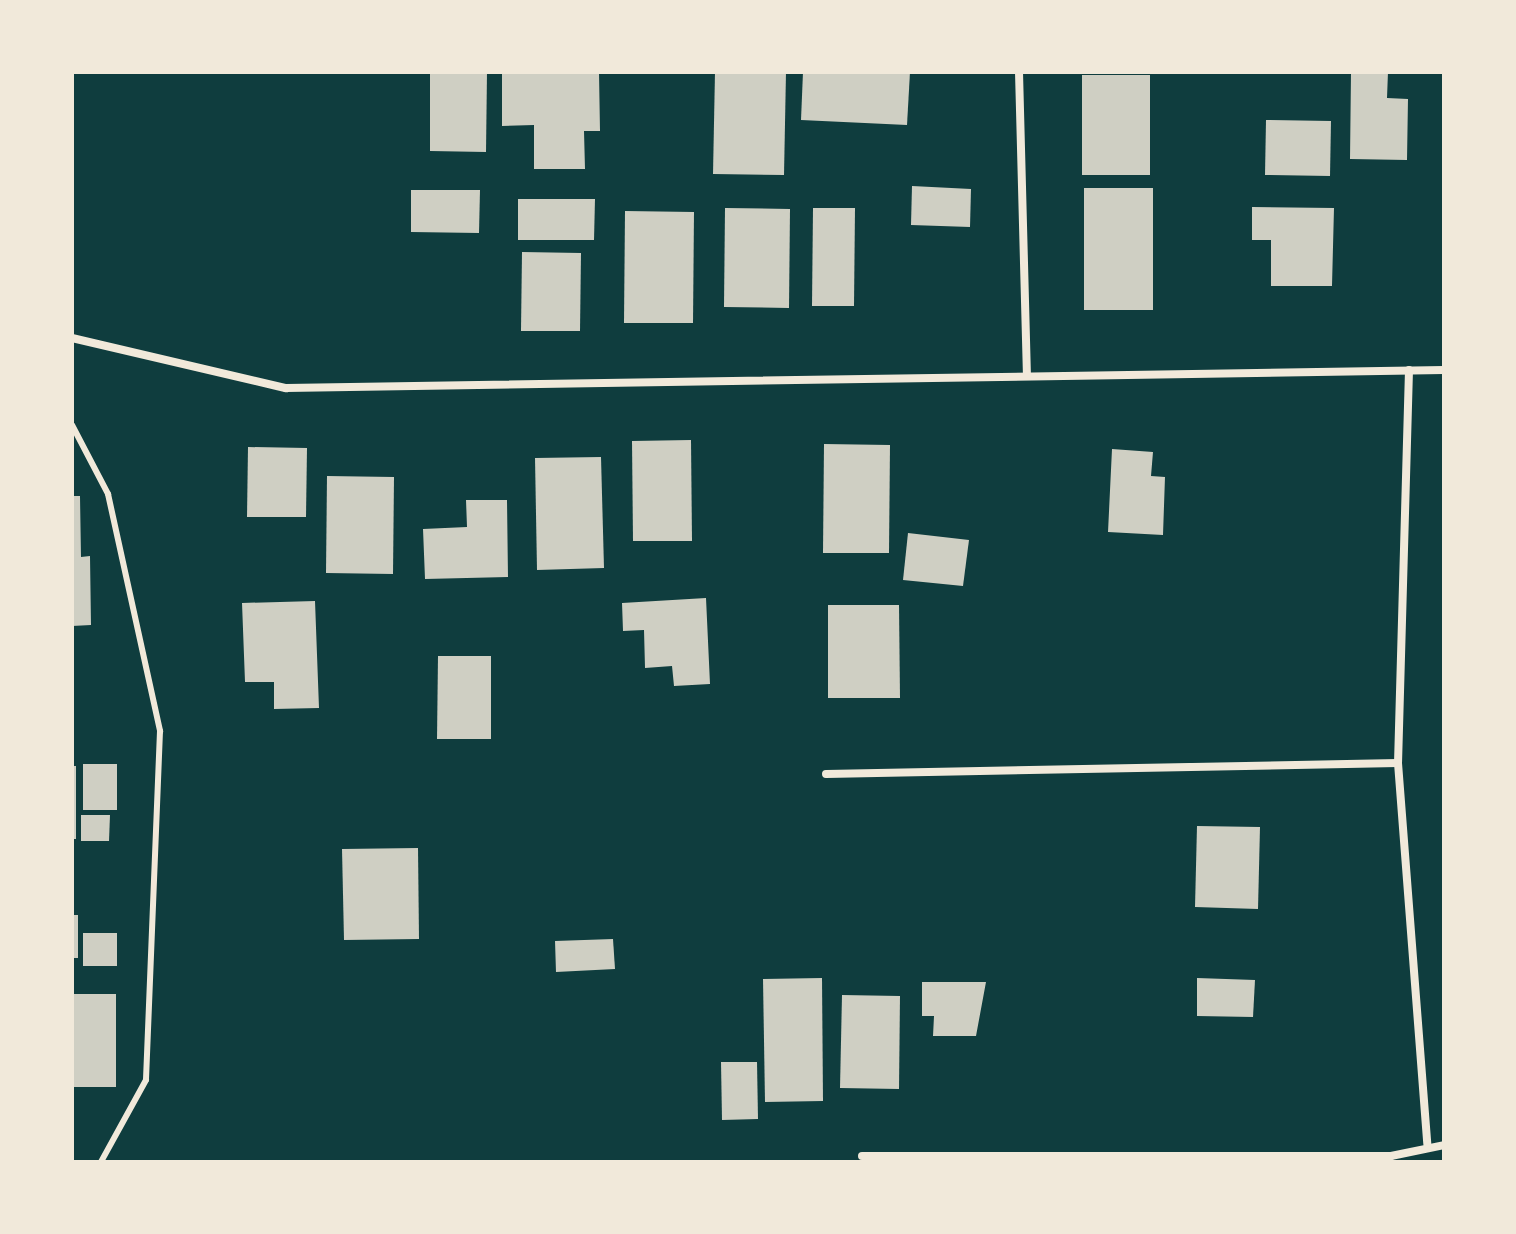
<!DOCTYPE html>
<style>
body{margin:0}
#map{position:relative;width:1516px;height:1234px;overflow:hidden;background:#0f3d3e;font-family:"Space Grotesk",sans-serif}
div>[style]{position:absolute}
.building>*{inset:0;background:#cfcfc3}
.service>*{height:6px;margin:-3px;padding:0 3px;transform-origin:3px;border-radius:3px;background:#f1e9da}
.minor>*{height:8px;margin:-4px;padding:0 4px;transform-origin:4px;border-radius:4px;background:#f1e9da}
span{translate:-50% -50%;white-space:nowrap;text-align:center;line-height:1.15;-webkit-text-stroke:6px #f1e9da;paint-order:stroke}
.frame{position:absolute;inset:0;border:74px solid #f1e9da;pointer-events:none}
</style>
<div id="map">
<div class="building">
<div style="clip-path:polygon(430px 72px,487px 72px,486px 152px,430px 151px)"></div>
<div style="clip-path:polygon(502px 72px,599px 72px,600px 131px,584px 131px,585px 169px,534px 169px,534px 125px,502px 126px)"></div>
<div style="clip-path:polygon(715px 72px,786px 72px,784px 175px,713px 174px)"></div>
<div style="clip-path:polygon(803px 72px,910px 72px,907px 125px,801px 120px)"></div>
<div style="clip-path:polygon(1351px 72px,1388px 72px,1387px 98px,1408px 99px,1407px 160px,1350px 159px)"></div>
<div style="clip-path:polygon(1082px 75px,1150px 75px,1150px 175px,1082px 175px)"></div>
<div style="clip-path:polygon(1266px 120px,1331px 121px,1330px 176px,1265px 175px)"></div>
<div style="clip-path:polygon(912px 186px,971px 189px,970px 227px,911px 225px)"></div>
<div style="clip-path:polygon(1084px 188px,1153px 188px,1153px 310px,1084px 310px)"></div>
<div style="clip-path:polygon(411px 190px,480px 190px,479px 233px,411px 232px)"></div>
<div style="clip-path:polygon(518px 199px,595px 199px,594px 240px,518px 240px)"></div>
<div style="clip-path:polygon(1252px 207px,1334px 208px,1332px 286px,1271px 286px,1271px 240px,1252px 240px)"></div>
<div style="clip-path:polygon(725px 208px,790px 209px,789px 308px,724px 307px)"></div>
<div style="clip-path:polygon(813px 208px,855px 208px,854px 306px,812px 306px)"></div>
<div style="clip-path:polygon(625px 211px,694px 212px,693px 323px,624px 323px)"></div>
<div style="clip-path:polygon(522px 252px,581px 253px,580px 331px,521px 331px)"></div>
<div style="clip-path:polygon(691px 440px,692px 541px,633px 541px,632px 441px)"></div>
<div style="clip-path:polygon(824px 444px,890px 445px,889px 553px,823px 553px)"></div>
<div style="clip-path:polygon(248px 447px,307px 448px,306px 517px,247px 517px)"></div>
<div style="clip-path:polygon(1112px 449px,1153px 452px,1151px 476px,1165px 477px,1163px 535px,1108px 532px)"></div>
<div style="clip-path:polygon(601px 457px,604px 568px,537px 570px,535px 458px)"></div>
<div style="clip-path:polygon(327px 476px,394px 477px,393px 574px,326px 573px)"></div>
<div style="clip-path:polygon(72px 496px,80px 496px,81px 557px,90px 556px,91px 625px,72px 626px)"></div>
<div style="clip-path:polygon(466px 500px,507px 500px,508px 577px,425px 579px,423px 529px,467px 527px)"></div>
<div style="clip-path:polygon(908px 533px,969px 540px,963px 586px,903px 580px)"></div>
<div style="clip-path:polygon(706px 598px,710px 684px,674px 686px,672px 666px,645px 668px,644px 630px,623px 631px,622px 603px)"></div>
<div style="clip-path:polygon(315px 601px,319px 708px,274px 709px,274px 682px,245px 682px,242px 603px)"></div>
<div style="clip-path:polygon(828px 605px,899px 605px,900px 698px,828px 698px)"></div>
<div style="clip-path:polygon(438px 656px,491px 656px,491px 739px,437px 739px)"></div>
<div style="clip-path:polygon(83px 764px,117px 764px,117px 810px,83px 810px)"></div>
<div style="clip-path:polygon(72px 766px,76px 766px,76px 839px,72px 839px)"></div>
<div style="clip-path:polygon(81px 815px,110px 815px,109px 841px,81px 841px)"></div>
<div style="clip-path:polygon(1197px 826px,1260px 827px,1258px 909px,1195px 907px)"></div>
<div style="clip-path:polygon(418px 848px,419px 939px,344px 940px,342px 849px)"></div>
<div style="clip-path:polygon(72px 915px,78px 915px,78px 958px,72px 958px)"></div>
<div style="clip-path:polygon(83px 933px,117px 933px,117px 966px,83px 966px)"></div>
<div style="clip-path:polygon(613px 939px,615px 969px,556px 972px,555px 941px)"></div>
<div style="clip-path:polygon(822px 978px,823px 1101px,765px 1102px,763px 979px)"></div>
<div style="clip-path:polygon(1197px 978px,1255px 980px,1253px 1017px,1197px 1016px)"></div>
<div style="clip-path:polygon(922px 982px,986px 982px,976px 1036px,933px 1036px,934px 1016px,922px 1016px)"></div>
<div style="clip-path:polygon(72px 994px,116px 994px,116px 1087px,72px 1087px)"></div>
<div style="clip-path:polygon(842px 995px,900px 996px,899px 1089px,840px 1088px)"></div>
<div style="clip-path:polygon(721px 1062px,757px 1062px,758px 1119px,722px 1120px)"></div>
</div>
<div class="service">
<div style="left:72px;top:425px;width:78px;rotate:62.4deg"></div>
<div style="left:108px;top:494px;width:243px;rotate:77.6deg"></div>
<div style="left:160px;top:731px;width:349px;rotate:92.3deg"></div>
<div style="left:146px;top:1080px;width:94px;rotate:118.8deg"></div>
</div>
<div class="minor">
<div style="left:1019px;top:72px;width:302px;rotate:88.5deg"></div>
<div style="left:72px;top:338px;width:220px;rotate:13.2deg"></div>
<div style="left:286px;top:388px;width:1158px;rotate:-0.89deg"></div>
<div style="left:1409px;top:370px;width:393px;rotate:91.6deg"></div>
<div style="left:1398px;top:763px;width:382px;rotate:85.6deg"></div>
<div style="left:826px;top:774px;width:572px;rotate:-1.1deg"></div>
<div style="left:862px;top:1156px;width:529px"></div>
<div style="left:1391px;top:1156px;width:54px;rotate:-11.7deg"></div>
</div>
<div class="frame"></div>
</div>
